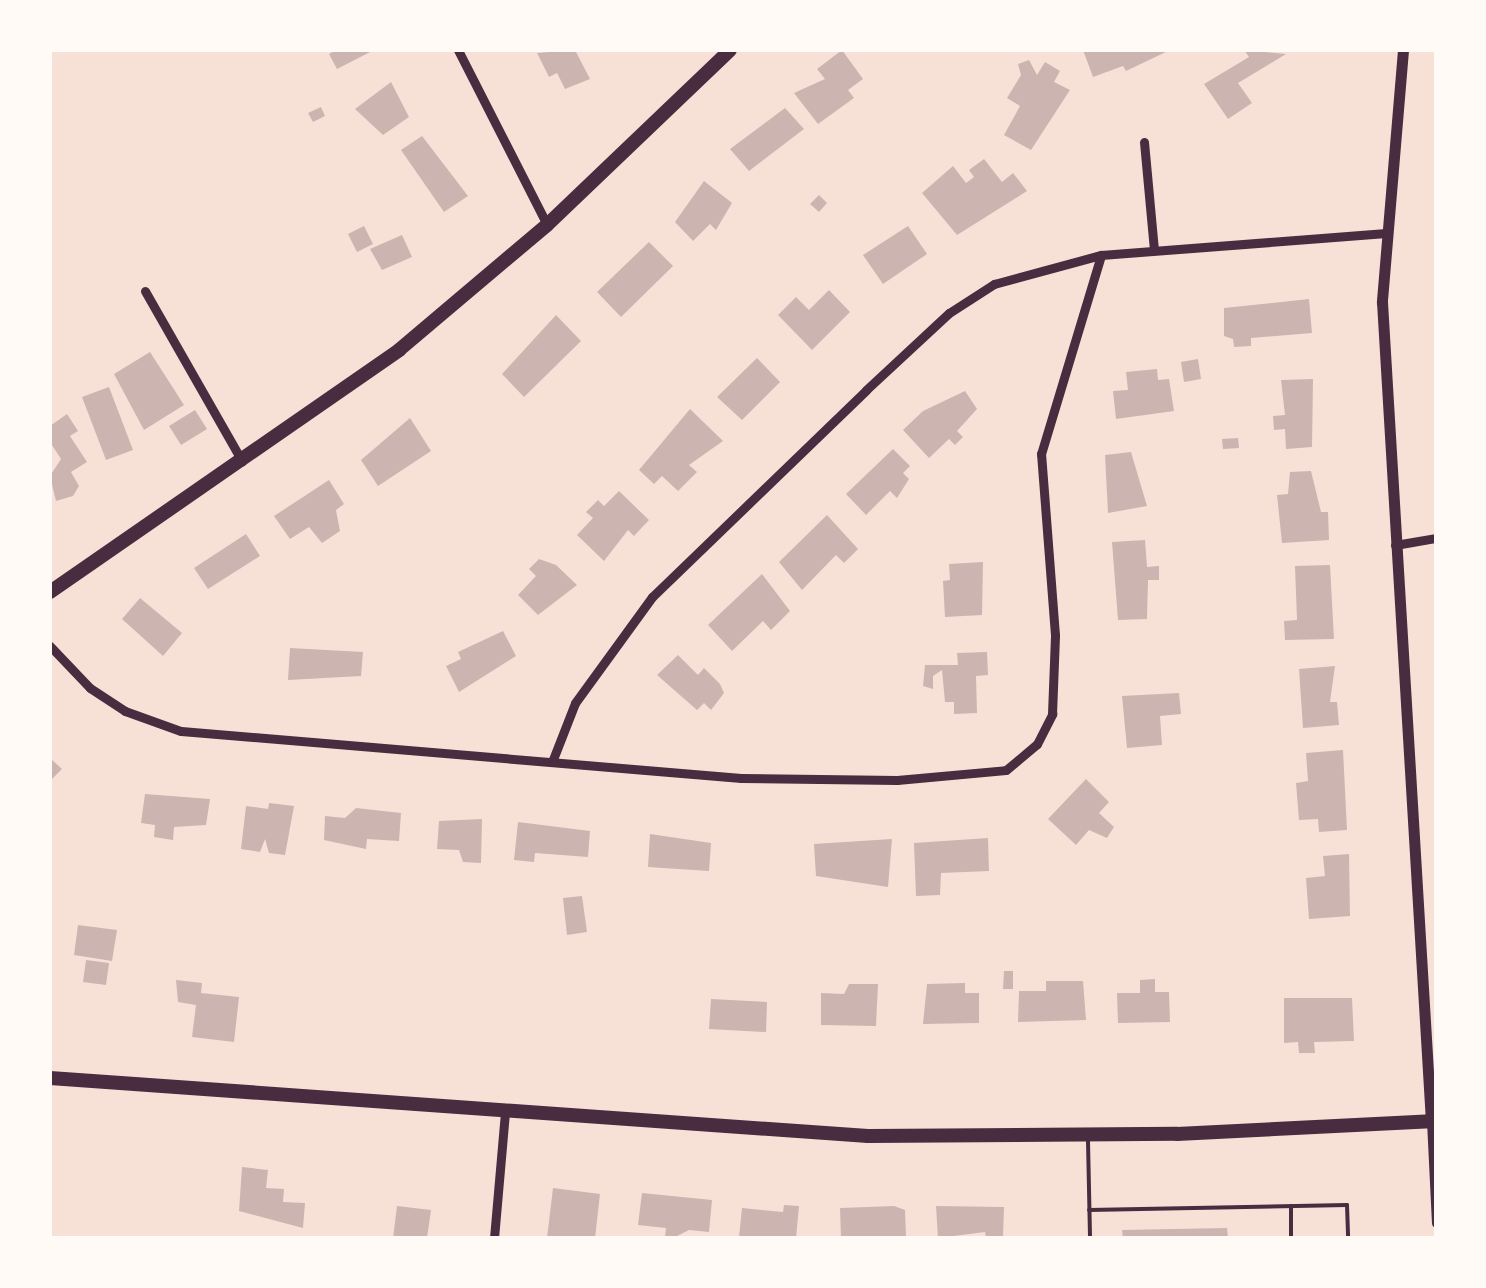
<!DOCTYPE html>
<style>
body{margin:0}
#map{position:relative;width:1486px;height:1288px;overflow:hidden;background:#f7e1d7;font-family:"DejaVu Sans",sans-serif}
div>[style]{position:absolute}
.building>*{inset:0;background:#ccb4b1}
.service>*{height:4px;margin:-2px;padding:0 2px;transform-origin:2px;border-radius:2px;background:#4a2c40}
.minor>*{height:9px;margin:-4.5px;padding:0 4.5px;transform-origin:4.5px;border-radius:4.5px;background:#4a2c40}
.tertiary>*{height:11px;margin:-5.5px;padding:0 5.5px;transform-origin:5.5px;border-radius:5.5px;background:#4a2c40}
.primary>*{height:14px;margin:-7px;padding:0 7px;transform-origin:7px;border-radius:7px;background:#4a2c40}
span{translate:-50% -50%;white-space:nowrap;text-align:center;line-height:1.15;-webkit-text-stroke:9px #fffaf5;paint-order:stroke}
.frame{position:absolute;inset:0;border:52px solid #fffaf5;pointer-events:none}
</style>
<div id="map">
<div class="building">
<div style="clip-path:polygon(336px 50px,374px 50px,337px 69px,329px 54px)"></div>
<div style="clip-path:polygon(575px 50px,590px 79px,565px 89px,557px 73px,549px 77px,537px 53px)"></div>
<div style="clip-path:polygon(842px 50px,863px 79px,848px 90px,854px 98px,818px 124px,794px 93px,825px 79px,817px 69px)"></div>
<div style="clip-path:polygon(1083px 50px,1168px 50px,1168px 51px,1126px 71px,1123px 66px,1093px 77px)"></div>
<div style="clip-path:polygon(1244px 50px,1286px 54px,1238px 83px,1252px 103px,1228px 119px,1204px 84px,1249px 57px)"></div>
<div style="clip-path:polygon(1029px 60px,1037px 75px,1045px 62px,1060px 71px,1054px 82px,1070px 90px,1031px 150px,1004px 135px,1020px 106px,1007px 98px,1021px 75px,1018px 64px)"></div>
<div style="clip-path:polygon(391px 82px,409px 117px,383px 135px,355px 109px)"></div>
<div style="clip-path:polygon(321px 107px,325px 116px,313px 122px,308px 113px)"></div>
<div style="clip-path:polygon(785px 108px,804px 129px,749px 171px,730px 149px)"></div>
<div style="clip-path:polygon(422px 136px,468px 196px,444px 212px,401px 150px)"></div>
<div style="clip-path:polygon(984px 159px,1002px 182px,1013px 173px,1027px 191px,957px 235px,922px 193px,953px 166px,966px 183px,974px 177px,969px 170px)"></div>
<div style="clip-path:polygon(704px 181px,732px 203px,716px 230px,710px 224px,693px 241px,675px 222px)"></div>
<div style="clip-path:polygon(819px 195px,827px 203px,819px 212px,810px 204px)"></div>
<div style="clip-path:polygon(364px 226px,373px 244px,357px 252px,348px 234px)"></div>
<div style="clip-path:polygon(908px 226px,927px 254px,883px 284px,863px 255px)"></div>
<div style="clip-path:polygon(402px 235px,412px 257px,382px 270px,370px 249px)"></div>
<div style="clip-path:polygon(649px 242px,673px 266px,621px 317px,597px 292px)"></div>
<div style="clip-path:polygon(829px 290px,850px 312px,812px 350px,778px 315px,796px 297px,809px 310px)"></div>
<div style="clip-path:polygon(1309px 299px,1312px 333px,1251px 338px,1251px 346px,1234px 347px,1233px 339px,1224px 336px,1224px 308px)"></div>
<div style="clip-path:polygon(556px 315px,581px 341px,524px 397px,502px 374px)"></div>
<div style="clip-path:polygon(150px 352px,184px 405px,144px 430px,114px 374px)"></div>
<div style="clip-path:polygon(757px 358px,780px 382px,742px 420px,717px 397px)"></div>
<div style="clip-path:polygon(1198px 359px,1201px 379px,1184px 382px,1181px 362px)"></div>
<div style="clip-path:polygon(1157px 369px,1158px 380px,1169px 379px,1174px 411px,1116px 419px,1113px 391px,1128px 390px,1126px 372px)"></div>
<div style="clip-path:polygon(1313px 379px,1312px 447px,1286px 449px,1285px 429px,1274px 430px,1273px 416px,1285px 415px,1281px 380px)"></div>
<div style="clip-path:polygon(109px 387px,133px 450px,106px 460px,82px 397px)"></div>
<div style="clip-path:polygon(965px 391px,977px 409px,957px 431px,963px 437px,955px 445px,949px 439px,929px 458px,903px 430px,923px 411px)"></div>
<div style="clip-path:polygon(690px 409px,723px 441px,689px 465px,697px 472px,678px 491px,662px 476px,654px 484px,639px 470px)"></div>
<div style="clip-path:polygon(195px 410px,207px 429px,181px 445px,169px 426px)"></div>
<div style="clip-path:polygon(67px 414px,78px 431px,70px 436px,87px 462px,71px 472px,79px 486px,73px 496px,56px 501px,50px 476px,61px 459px,50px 442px,50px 426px)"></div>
<div style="clip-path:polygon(410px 418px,431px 451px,378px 486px,361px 460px)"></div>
<div style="clip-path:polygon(1238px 438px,1239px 448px,1223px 449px,1222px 439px)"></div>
<div style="clip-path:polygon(893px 449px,910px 466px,903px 473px,909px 479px,897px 498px,890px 491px,866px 515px,846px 494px)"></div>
<div style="clip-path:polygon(1131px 452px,1147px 506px,1108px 513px,1105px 455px)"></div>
<div style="clip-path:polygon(1311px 471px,1321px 512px,1328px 512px,1329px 540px,1282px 543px,1277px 495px,1288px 494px,1290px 472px)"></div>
<div style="clip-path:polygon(329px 480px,344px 504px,336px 510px,340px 531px,322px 543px,309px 527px,290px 539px,274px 516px)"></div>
<div style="clip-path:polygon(619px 491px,649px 520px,634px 536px,628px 530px,604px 561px,577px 535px,593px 518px,586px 512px,598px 500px,604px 506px)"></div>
<div style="clip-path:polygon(827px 515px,858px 549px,844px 563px,836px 555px,802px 590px,779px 562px)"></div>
<div style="clip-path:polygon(246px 534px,260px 556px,208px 589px,194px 568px)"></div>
<div style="clip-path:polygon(1145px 540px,1147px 567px,1159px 566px,1159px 580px,1148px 580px,1147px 619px,1118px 620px,1112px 542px)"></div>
<div style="clip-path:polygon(539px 559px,556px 565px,577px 585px,538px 615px,518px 595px,536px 576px,529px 569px)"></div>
<div style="clip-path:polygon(983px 562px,982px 615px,945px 617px,943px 581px,950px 580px,949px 564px)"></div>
<div style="clip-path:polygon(1330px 565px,1334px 639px,1285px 640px,1284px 621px,1297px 620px,1295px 566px)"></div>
<div style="clip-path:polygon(762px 574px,790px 611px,771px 630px,763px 621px,732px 651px,708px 625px)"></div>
<div style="clip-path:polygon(140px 598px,182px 633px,163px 656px,122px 619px)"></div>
<div style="clip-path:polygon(503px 631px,516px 656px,459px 692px,446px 666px,461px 659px,458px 652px)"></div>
<div style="clip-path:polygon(290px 648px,363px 652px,361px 676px,288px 680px)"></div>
<div style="clip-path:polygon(987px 652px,988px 675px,976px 676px,977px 713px,954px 714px,954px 702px,945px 702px,942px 670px,933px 676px,933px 689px,923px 686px,925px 665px,958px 665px,957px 653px)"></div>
<div style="clip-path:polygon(678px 655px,698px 675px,704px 668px,720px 684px,724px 693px,711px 710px,704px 703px,697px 710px,657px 675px)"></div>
<div style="clip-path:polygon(1335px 666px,1330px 702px,1337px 702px,1339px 725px,1303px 728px,1299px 669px)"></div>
<div style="clip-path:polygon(1179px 693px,1181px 714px,1160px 716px,1162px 745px,1127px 748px,1122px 696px)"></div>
<div style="clip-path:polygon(1343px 750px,1347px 830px,1319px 832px,1318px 819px,1299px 820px,1296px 783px,1308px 781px,1306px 753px)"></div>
<div style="clip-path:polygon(50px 758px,62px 769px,50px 781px)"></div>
<div style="clip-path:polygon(1086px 779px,1109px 802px,1099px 813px,1114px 827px,1107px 838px,1089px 830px,1076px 845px,1048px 819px)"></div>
<div style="clip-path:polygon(145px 794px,210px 799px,206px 825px,174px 827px,173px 840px,154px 837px,155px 825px,141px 823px)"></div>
<div style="clip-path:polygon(269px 803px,294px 806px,285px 855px,269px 853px,265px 839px,260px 852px,241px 849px,246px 806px,268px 809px)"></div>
<div style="clip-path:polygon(356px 808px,401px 813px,399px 841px,367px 839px,366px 849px,324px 840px,325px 816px,345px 818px)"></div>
<div style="clip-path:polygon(482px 819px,481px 863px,463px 862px,459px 850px,437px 849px,439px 821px)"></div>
<div style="clip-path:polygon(518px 822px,590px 831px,588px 857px,535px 853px,534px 862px,514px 860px)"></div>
<div style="clip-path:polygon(650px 834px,711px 843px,709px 871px,648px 867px)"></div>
<div style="clip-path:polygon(988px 838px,989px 871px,941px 873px,940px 895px,916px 896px,914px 843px)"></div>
<div style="clip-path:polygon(892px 839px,888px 887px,816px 876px,814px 844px)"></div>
<div style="clip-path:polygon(1349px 854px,1350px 916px,1309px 919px,1306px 878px,1325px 876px,1323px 856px)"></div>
<div style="clip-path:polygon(582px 896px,587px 932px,567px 935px,563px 898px)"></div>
<div style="clip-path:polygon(78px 925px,117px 930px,112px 961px,74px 955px)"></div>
<div style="clip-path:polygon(86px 960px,109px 963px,106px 985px,83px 982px)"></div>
<div style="clip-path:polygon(1004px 971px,1013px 971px,1013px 989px,1003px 989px)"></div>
<div style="clip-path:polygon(1155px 979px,1155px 992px,1169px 992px,1170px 1022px,1118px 1023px,1117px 993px,1140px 993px,1140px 980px)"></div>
<div style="clip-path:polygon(176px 980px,202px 983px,201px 993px,239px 997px,234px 1042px,192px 1037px,196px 1005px,178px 1002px)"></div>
<div style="clip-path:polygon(1046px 981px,1083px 981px,1086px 1020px,1018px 1022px,1019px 991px,1046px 991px)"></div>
<div style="clip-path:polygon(965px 983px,965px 993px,979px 993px,979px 1023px,923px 1024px,927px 984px)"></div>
<div style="clip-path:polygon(878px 984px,876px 1026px,821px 1025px,821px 993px,844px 994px,849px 984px)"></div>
<div style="clip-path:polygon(1284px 998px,1352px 998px,1354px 1041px,1314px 1042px,1315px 1053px,1299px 1053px,1298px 1042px,1284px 1043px)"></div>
<div style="clip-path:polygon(711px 999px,767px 1002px,766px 1032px,709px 1029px)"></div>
<div style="clip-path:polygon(242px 1167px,268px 1170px,266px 1188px,284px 1189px,283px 1202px,305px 1203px,303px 1228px,239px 1211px)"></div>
<div style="clip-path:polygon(553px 1188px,600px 1194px,595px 1238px,547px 1238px)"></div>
<div style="clip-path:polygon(642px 1193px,712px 1200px,709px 1232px,689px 1230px,673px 1238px,665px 1237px,666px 1228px,638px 1225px)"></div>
<div style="clip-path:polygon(784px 1205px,799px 1206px,796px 1238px,739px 1237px,742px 1208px,783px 1212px)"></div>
<div style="clip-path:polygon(397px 1206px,431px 1210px,427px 1238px,393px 1238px)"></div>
<div style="clip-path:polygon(894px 1206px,905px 1210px,906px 1237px,841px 1238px,840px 1208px)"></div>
<div style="clip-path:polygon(936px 1206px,1004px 1207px,1003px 1238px,986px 1238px,985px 1232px,938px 1238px)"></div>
<div style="clip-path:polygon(1227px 1228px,1228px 1238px,1123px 1238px,1122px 1230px)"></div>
</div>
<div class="service">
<div style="left:1088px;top:1141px;width:97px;rotate:88.8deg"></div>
<div style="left:1291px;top:1206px;width:32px;rotate:90deg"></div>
<div style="left:1089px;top:1210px;width:258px;rotate:-1.1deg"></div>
<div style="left:1347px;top:1205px;width:33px;rotate:88deg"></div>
</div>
<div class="minor">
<div style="left:458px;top:50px;width:196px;rotate:63deg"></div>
<div style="left:1144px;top:142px;width:107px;rotate:84.7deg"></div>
<div style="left:145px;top:291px;width:196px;rotate:60.3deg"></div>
<div style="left:1395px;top:545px;width:42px;rotate:-9.7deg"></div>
<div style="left:50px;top:646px;width:58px;rotate:46.4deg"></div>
<div style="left:90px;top:688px;width:42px;rotate:33.3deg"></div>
<div style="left:125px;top:711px;width:59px;rotate:19.7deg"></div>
<div style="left:181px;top:731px;width:562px;rotate:4.8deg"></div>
<div style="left:741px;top:778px;width:156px;rotate:0.7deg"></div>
<div style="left:897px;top:780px;width:109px;rotate:-5.2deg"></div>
<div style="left:1006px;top:770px;width:40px;rotate:-40deg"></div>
<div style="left:1037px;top:744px;width:34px;rotate:-63deg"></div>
<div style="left:1052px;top:714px;width:79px;rotate:-87.8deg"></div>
<div style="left:1055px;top:635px;width:182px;rotate:-94.4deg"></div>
<div style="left:1041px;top:454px;width:208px;rotate:-73.2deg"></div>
<div style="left:552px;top:762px;width:63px;rotate:-68.7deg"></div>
<div style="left:575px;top:703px;width:131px;rotate:-54deg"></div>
<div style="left:652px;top:597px;width:298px;rotate:-44deg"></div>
<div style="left:866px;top:390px;width:113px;rotate:-42.9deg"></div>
<div style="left:949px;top:313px;width:54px;rotate:-32.8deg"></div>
<div style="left:994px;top:284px;width:111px;rotate:-15.2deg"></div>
<div style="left:1101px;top:255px;width:286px;rotate:-4.4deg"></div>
<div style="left:1431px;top:1121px;width:102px;rotate:87.2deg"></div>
<div style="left:494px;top:1238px;width:126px;rotate:-85deg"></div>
</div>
<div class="tertiary">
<div style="left:1403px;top:50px;width:253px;rotate:94.8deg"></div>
<div style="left:1382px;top:302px;width:820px;rotate:86.58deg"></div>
</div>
<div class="primary">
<div style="left:50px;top:592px;width:425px;rotate:-34.7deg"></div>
<div style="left:399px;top:350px;width:194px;rotate:-40.2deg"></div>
<div style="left:547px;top:225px;width:253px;rotate:-43.7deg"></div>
<div style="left:50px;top:1078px;width:820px;rotate:4.06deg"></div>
<div style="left:868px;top:1136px;width:309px;rotate:-0.4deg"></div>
<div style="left:1177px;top:1134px;width:259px;rotate:-2.9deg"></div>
</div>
<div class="frame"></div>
</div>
